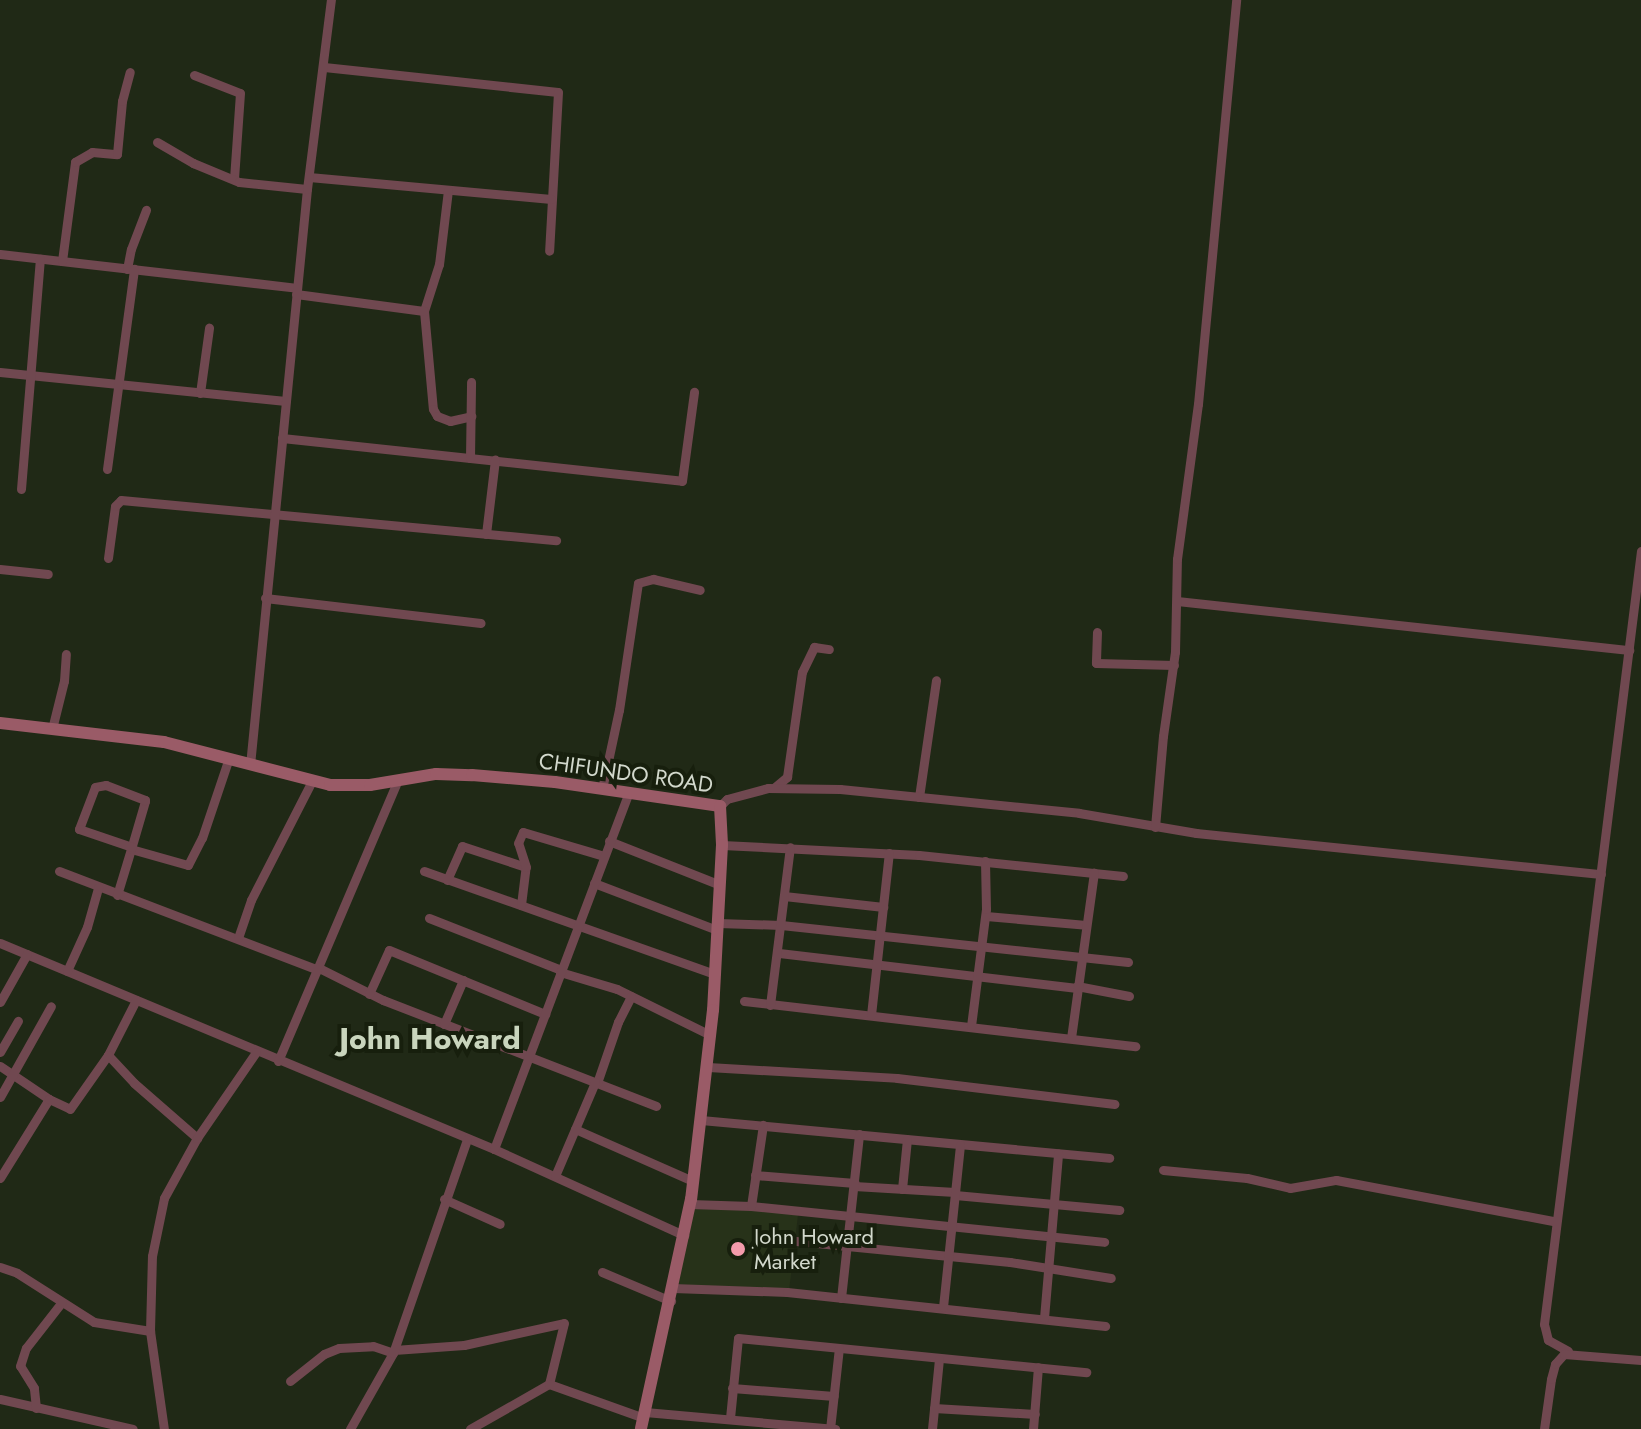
<!DOCTYPE html>
<style>
body{margin:0}
#map{position:relative;width:1641px;height:1429px;overflow:hidden;background:#202916;font-family:Jost,sans-serif}
div>[style]{position:absolute}
.built>*{inset:0;background:#273219}
.street>*{height:9px;margin:-4.5px;padding:0 4.5px;transform-origin:4.5px;border-radius:4.5px;background:#704850}
.secondary>*{height:12px;margin:-6px;padding:0 6px;transform-origin:6px;border-radius:6px;background:#9a5b67}
.dots>*{width:22px;height:22px;translate:-50% -50%;box-sizing:border-box;border:4px solid #171f0d;border-radius:50%}
span{translate:-50% -50%;white-space:nowrap;text-align:center;line-height:1.15;-webkit-text-stroke:8px #171f0d;paint-order:stroke}
.street-label{font-size:22px;color:#d2d8cc}
.poi-label{font-size:22px;color:#d2d8cc}
.left{translate:0 -50%;text-align:left}
.district-label{font-size:30px;color:#c9d5bd;font-weight:700}
</style>
<div id="map">
<div class="built">
<div style="clip-path:polygon(691px 1201px,798px 1215px,789px 1291px,676px 1284px)"></div>
</div>
<div class="street">
<div style="left:324px;top:67px;width:235px;rotate:6.1deg"></div>
<div style="left:558px;top:92px;width:159px;rotate:93.2deg"></div>
<div style="left:194px;top:75px;width:49px;rotate:21.4deg"></div>
<div style="left:240px;top:93px;width:86px;rotate:94deg"></div>
<div style="left:157px;top:142px;width:42px;rotate:30.3deg"></div>
<div style="left:193px;top:163px;width:50px;rotate:22.4deg"></div>
<div style="left:239px;top:182px;width:68px;rotate:5.9deg"></div>
<div style="left:309px;top:177px;width:243px;rotate:5.2deg"></div>
<div style="left:448px;top:190px;width:75px;rotate:96.9deg"></div>
<div style="left:439px;top:264px;width:49px;rotate:107.7deg"></div>
<div style="left:424px;top:311px;width:98px;rotate:84.8deg"></div>
<div style="left:433px;top:409px;width:8px;rotate:60deg"></div>
<div style="left:437px;top:416px;width:14px;rotate:21deg"></div>
<div style="left:450px;top:421px;width:22px;rotate:-13deg"></div>
<div style="left:0;top:254px;width:299px;rotate:6.5deg"></div>
<div style="left:62px;top:261px;width:100px;rotate:-82.5deg"></div>
<div style="left:75px;top:162px;width:20px;rotate:-30deg"></div>
<div style="left:92px;top:152px;width:25px;rotate:5deg"></div>
<div style="left:117px;top:154px;width:53px;rotate:-84.6deg"></div>
<div style="left:122px;top:101px;width:30px;rotate:-75deg"></div>
<div style="left:127px;top:269px;width:20px;rotate:-79deg"></div>
<div style="left:131px;top:249px;width:42px;rotate:-69deg"></div>
<div style="left:296px;top:294px;width:129px;rotate:7.6deg"></div>
<div style="left:0;top:372px;width:287px;rotate:5.8deg"></div>
<div style="left:200px;top:393px;width:66px;rotate:-82.1deg"></div>
<div style="left:282px;top:438px;width:402px;rotate:6.1deg"></div>
<div style="left:682px;top:481px;width:90px;rotate:-82.3deg"></div>
<div style="left:470px;top:458px;width:76px;rotate:-89.2deg"></div>
<div style="left:107px;top:469px;width:202px;rotate:-82.3deg"></div>
<div style="left:21px;top:489px;width:231px;rotate:-85.3deg"></div>
<div style="left:486px;top:534px;width:75px;rotate:-83.1deg"></div>
<div style="left:108px;top:558px;width:52px;rotate:-82.3deg"></div>
<div style="left:115px;top:506px;width:8px;rotate:-45deg"></div>
<div style="left:121px;top:500px;width:437px;rotate:5.3deg"></div>
<div style="left:0;top:569px;width:48px;rotate:5.9deg"></div>
<div style="left:265px;top:598px;width:217px;rotate:6.6deg"></div>
<div style="left:1177px;top:601px;width:455px;rotate:6.2deg"></div>
<div style="left:1097px;top:632px;width:31px;rotate:92deg"></div>
<div style="left:1096px;top:663px;width:78px;rotate:1.5deg"></div>
<div style="left:52px;top:729px;width:49px;rotate:-76deg"></div>
<div style="left:64px;top:681px;width:27px;rotate:-86deg"></div>
<div style="left:250px;top:765px;width:579px;rotate:-84.35deg"></div>
<div style="left:307px;top:189px;width:191px;rotate:-82.8deg"></div>
<div style="left:775px;top:787px;width:16px;rotate:-40deg"></div>
<div style="left:787px;top:777px;width:106px;rotate:-81.9deg"></div>
<div style="left:802px;top:672px;width:28px;rotate:-64deg"></div>
<div style="left:814px;top:647px;width:15px;rotate:8deg"></div>
<div style="left:602px;top:789px;width:81px;rotate:-77.9deg"></div>
<div style="left:619px;top:710px;width:128px;rotate:-81.5deg"></div>
<div style="left:638px;top:583px;width:16px;rotate:-15deg"></div>
<div style="left:653px;top:579px;width:48px;rotate:13.2deg"></div>
<div style="left:919px;top:797px;width:118px;rotate:-81.7deg"></div>
<div style="left:720px;top:806px;width:10px;rotate:-45deg"></div>
<div style="left:727px;top:799px;width:42px;rotate:-15deg"></div>
<div style="left:768px;top:788px;width:72px;rotate:0.8deg"></div>
<div style="left:840px;top:789px;width:240px;rotate:5.7deg"></div>
<div style="left:1079px;top:813px;width:119px;rotate:9.7deg"></div>
<div style="left:1196px;top:833px;width:407px;rotate:5.8deg"></div>
<div style="left:1155px;top:827px;width:91px;rotate:-85deg"></div>
<div style="left:1163px;top:736px;width:85px;rotate:-81.9deg"></div>
<div style="left:1175px;top:652px;width:93px;rotate:-88.8deg"></div>
<div style="left:1177px;top:559px;width:156px;rotate:-82.3deg"></div>
<div style="left:1198px;top:404px;width:406px;rotate:-84.6deg"></div>
<div style="left:609px;top:841px;width:119px;rotate:21.6deg"></div>
<div style="left:722px;top:845px;width:197px;rotate:2.9deg"></div>
<div style="left:919px;top:855px;width:205px;rotate:5.9deg"></div>
<div style="left:131px;top:849px;width:59px;rotate:15.7deg"></div>
<div style="left:188px;top:865px;width:30px;rotate:-63deg"></div>
<div style="left:202px;top:838px;width:84px;rotate:-71.4deg"></div>
<div style="left:59px;top:871px;width:277px;rotate:20.9deg"></div>
<div style="left:424px;top:871px;width:309px;rotate:19.5deg"></div>
<div style="left:447px;top:880px;width:37px;rotate:-66deg"></div>
<div style="left:462px;top:846px;width:67px;rotate:18.2deg"></div>
<div style="left:594px;top:883px;width:132px;rotate:20.9deg"></div>
<div style="left:117px;top:895px;width:48px;rotate:-73.1deg"></div>
<div style="left:131px;top:849px;width:50px;rotate:-73.7deg"></div>
<div style="left:145px;top:801px;width:1px;rotate:-90deg"></div>
<div style="left:145px;top:800px;width:42px;rotate:-159deg"></div>
<div style="left:106px;top:785px;width:11px;rotate:170deg"></div>
<div style="left:95px;top:787px;width:45px;rotate:110.9deg"></div>
<div style="left:79px;top:829px;width:56px;rotate:18.8deg"></div>
<div style="left:784px;top:896px;width:100px;rotate:6.3deg"></div>
<div style="left:521px;top:905px;width:38px;rotate:-83deg"></div>
<div style="left:526px;top:867px;width:25px;rotate:-108deg"></div>
<div style="left:518px;top:843px;width:12px;rotate:-66deg"></div>
<div style="left:523px;top:832px;width:84px;rotate:16.5deg"></div>
<div style="left:986px;top:916px;width:100px;rotate:5.1deg"></div>
<div style="left:429px;top:918px;width:142px;rotate:21.5deg"></div>
<div style="left:718px;top:923px;width:63px;rotate:1.8deg"></div>
<div style="left:781px;top:925px;width:349px;rotate:6.1deg"></div>
<div style="left:238px;top:938px;width:40px;rotate:-71.1deg"></div>
<div style="left:251px;top:900px;width:134px;rotate:-62.9deg"></div>
<div style="left:0;top:943px;width:535px;rotate:22.64deg"></div>
<div style="left:494px;top:1149px;width:209px;rotate:24.4deg"></div>
<div style="left:779px;top:953px;width:300px;rotate:6.7deg"></div>
<div style="left:319px;top:968px;width:72px;rotate:26.6deg"></div>
<div style="left:383px;top:1000px;width:293px;rotate:21.2deg"></div>
<div style="left:67px;top:971px;width:48px;rotate:-65.6deg"></div>
<div style="left:87px;top:927px;width:41px;rotate:-74.2deg"></div>
<div style="left:560px;top:972px;width:59px;rotate:16.6deg"></div>
<div style="left:617px;top:989px;width:104px;rotate:26.3deg"></div>
<div style="left:1077px;top:986px;width:53px;rotate:10.9deg"></div>
<div style="left:369px;top:994px;width:48px;rotate:-65.6deg"></div>
<div style="left:389px;top:950px;width:169px;rotate:22.3deg"></div>
<div style="left:136px;top:1000px;width:62px;rotate:117deg"></div>
<div style="left:108px;top:1055px;width:38px;rotate:47deg"></div>
<div style="left:134px;top:1083px;width:84px;rotate:41.1deg"></div>
<div style="left:744px;top:1001px;width:394px;rotate:6.6deg"></div>
<div style="left:0;top:1002px;width:55px;rotate:-60.6deg"></div>
<div style="left:770px;top:1005px;width:159px;rotate:-82.8deg"></div>
<div style="left:871px;top:1015px;width:163px;rotate:-83.7deg"></div>
<div style="left:444px;top:1024px;width:48px;rotate:-66.6deg"></div>
<div style="left:971px;top:1026px;width:118px;rotate:-82.7deg"></div>
<div style="left:986px;top:909px;width:48px;rotate:-91.2deg"></div>
<div style="left:1071px;top:1038px;width:167px;rotate:-82.1deg"></div>
<div style="left:0;top:1052px;width:36px;rotate:-60deg"></div>
<div style="left:278px;top:1061px;width:306px;rotate:-66.9deg"></div>
<div style="left:0;top:1066px;width:59px;rotate:34deg"></div>
<div style="left:708px;top:1067px;width:189px;rotate:3.3deg"></div>
<div style="left:897px;top:1078px;width:219px;rotate:6.8deg"></div>
<div style="left:597px;top:1083px;width:65px;rotate:-71deg"></div>
<div style="left:618px;top:1022px;width:29px;rotate:-63deg"></div>
<div style="left:0;top:1097px;width:104px;rotate:-60.7deg"></div>
<div style="left:701px;top:1120px;width:410px;rotate:5.3deg"></div>
<div style="left:575px;top:1129px;width:129px;rotate:23.8deg"></div>
<div style="left:494px;top:1149px;width:379px;rotate:-69.3deg"></div>
<div style="left:1163px;top:1170px;width:84px;rotate:5.4deg"></div>
<div style="left:1247px;top:1178px;width:44px;rotate:13.1deg"></div>
<div style="left:1290px;top:1188px;width:47px;rotate:-9.9deg"></div>
<div style="left:1336px;top:1180px;width:222px;rotate:10.7deg"></div>
<div style="left:755px;top:1175px;width:100px;rotate:4.6deg"></div>
<div style="left:555px;top:1176px;width:102px;rotate:-66.9deg"></div>
<div style="left:0;top:1178px;width:93px;rotate:-58.2deg"></div>
<div style="left:49px;top:1099px;width:23px;rotate:25deg"></div>
<div style="left:70px;top:1109px;width:66px;rotate:-54.9deg"></div>
<div style="left:854px;top:1186px;width:101px;rotate:3.4deg"></div>
<div style="left:902px;top:1189px;width:50px;rotate:-84.3deg"></div>
<div style="left:955px;top:1195px;width:165px;rotate:5.2deg"></div>
<div style="left:444px;top:1199px;width:61px;rotate:24.1deg"></div>
<div style="left:690px;top:1204px;width:61px;rotate:1.9deg"></div>
<div style="left:751px;top:1206px;width:355px;rotate:5.8deg"></div>
<div style="left:751px;top:1206px;width:82px;rotate:-81.6deg"></div>
<div style="left:796px;top:1241px;width:215px;rotate:5.6deg"></div>
<div style="left:1010px;top:1262px;width:102px;rotate:9deg"></div>
<div style="left:0;top:1267px;width:18px;rotate:19deg"></div>
<div style="left:17px;top:1273px;width:91px;rotate:32.5deg"></div>
<div style="left:94px;top:1322px;width:57px;rotate:9.1deg"></div>
<div style="left:150px;top:1331px;width:99px;rotate:81.9deg"></div>
<div style="left:602px;top:1272px;width:75px;rotate:22.8deg"></div>
<div style="left:673px;top:1288px;width:114px;rotate:2deg"></div>
<div style="left:787px;top:1292px;width:320px;rotate:6.1deg"></div>
<div style="left:841px;top:1298px;width:165px;rotate:-83.7deg"></div>
<div style="left:943px;top:1307px;width:163px;rotate:-84deg"></div>
<div style="left:1044px;top:1318px;width:165px;rotate:-85.1deg"></div>
<div style="left:150px;top:1331px;width:75px;rotate:-88.5deg"></div>
<div style="left:152px;top:1256px;width:59px;rotate:-78.3deg"></div>
<div style="left:164px;top:1198px;width:68px;rotate:-61.2deg"></div>
<div style="left:197px;top:1138px;width:104px;rotate:-55.5deg"></div>
<div style="left:394px;top:1350px;width:70px;rotate:-4.1deg"></div>
<div style="left:464px;top:1345px;width:102px;rotate:-12.4deg"></div>
<div style="left:564px;top:1323px;width:63px;rotate:103.8deg"></div>
<div style="left:1568px;top:1351px;width:23px;rotate:-151deg"></div>
<div style="left:1548px;top:1340px;width:16px;rotate:-104deg"></div>
<div style="left:1544px;top:1324px;width:779px;rotate:-82.85deg"></div>
<div style="left:290px;top:1381px;width:43px;rotate:-38.5deg"></div>
<div style="left:324px;top:1354px;width:16px;rotate:-22deg"></div>
<div style="left:339px;top:1348px;width:34px;rotate:-3deg"></div>
<div style="left:373px;top:1346px;width:21px;rotate:19deg"></div>
<div style="left:732px;top:1388px;width:102px;rotate:4.5deg"></div>
<div style="left:0;top:1399px;width:136px;rotate:12.7deg"></div>
<div style="left:36px;top:1408px;width:20px;rotate:-96deg"></div>
<div style="left:34px;top:1388px;width:26px;rotate:-122deg"></div>
<div style="left:20px;top:1366px;width:19px;rotate:-72deg"></div>
<div style="left:26px;top:1348px;width:58px;rotate:-52deg"></div>
<div style="left:934px;top:1408px;width:101px;rotate:3.4deg"></div>
<div style="left:645px;top:1412px;width:191px;rotate:5.1deg"></div>
<div style="left:730px;top:1418px;width:80px;rotate:-84.3deg"></div>
<div style="left:738px;top:1338px;width:350px;rotate:5.6deg"></div>
<div style="left:350px;top:1429px;width:87px;rotate:-60.5deg"></div>
<div style="left:393px;top:1353px;width:226px;rotate:-70.9deg"></div>
<div style="left:470px;top:1429px;width:91px;rotate:-29.7deg"></div>
<div style="left:549px;top:1384px;width:101px;rotate:19.7deg"></div>
<div style="left:830px;top:1429px;width:81px;rotate:-83.7deg"></div>
<div style="left:932px;top:1429px;width:70px;rotate:-84.3deg"></div>
<div style="left:1033px;top:1429px;width:62px;rotate:-85.4deg"></div>
<div style="left:1544px;top:1429px;width:50px;rotate:-82deg"></div>
<div style="left:1551px;top:1379px;width:16px;rotate:-75deg"></div>
<div style="left:1555px;top:1364px;width:13px;rotate:-48deg"></div>
<div style="left:1564px;top:1354px;width:77px;rotate:4.5deg"></div>
</div>
<div class="secondary">
<div style="left:0;top:723px;width:165px;rotate:6.6deg"></div>
<div style="left:164px;top:742px;width:171px;rotate:14.5deg"></div>
<div style="left:330px;top:785px;width:40px"></div>
<div style="left:370px;top:785px;width:67px;rotate:-9.5deg"></div>
<div style="left:436px;top:774px;width:36px;rotate:2deg"></div>
<div style="left:472px;top:775px;width:83px;rotate:4.8deg"></div>
<div style="left:555px;top:782px;width:167px;rotate:8.3deg"></div>
<div style="left:720px;top:806px;width:39px;rotate:87deg"></div>
<div style="left:722px;top:845px;width:165px;rotate:93.1deg"></div>
<div style="left:713px;top:1010px;width:190px;rotate:96.6deg"></div>
<div style="left:691px;top:1199px;width:235px;rotate:102.3deg"></div>
</div>
<div class="dots">
<div style="left:738px;top:1249px;background:#f39aab"></div>
</div>
<div class="street-label">
<span style="left:626px;top:773px;rotate:8deg">CHIFUNDO ROAD</span>
</div>
<div class="poi-label">
<span class="left" style="left:754px;top:1249px">John Howard<br>Market</span>
</div>
<div class="district-label">
<span style="left:430px;top:1039px">John Howard</span>
</div>
</div>
